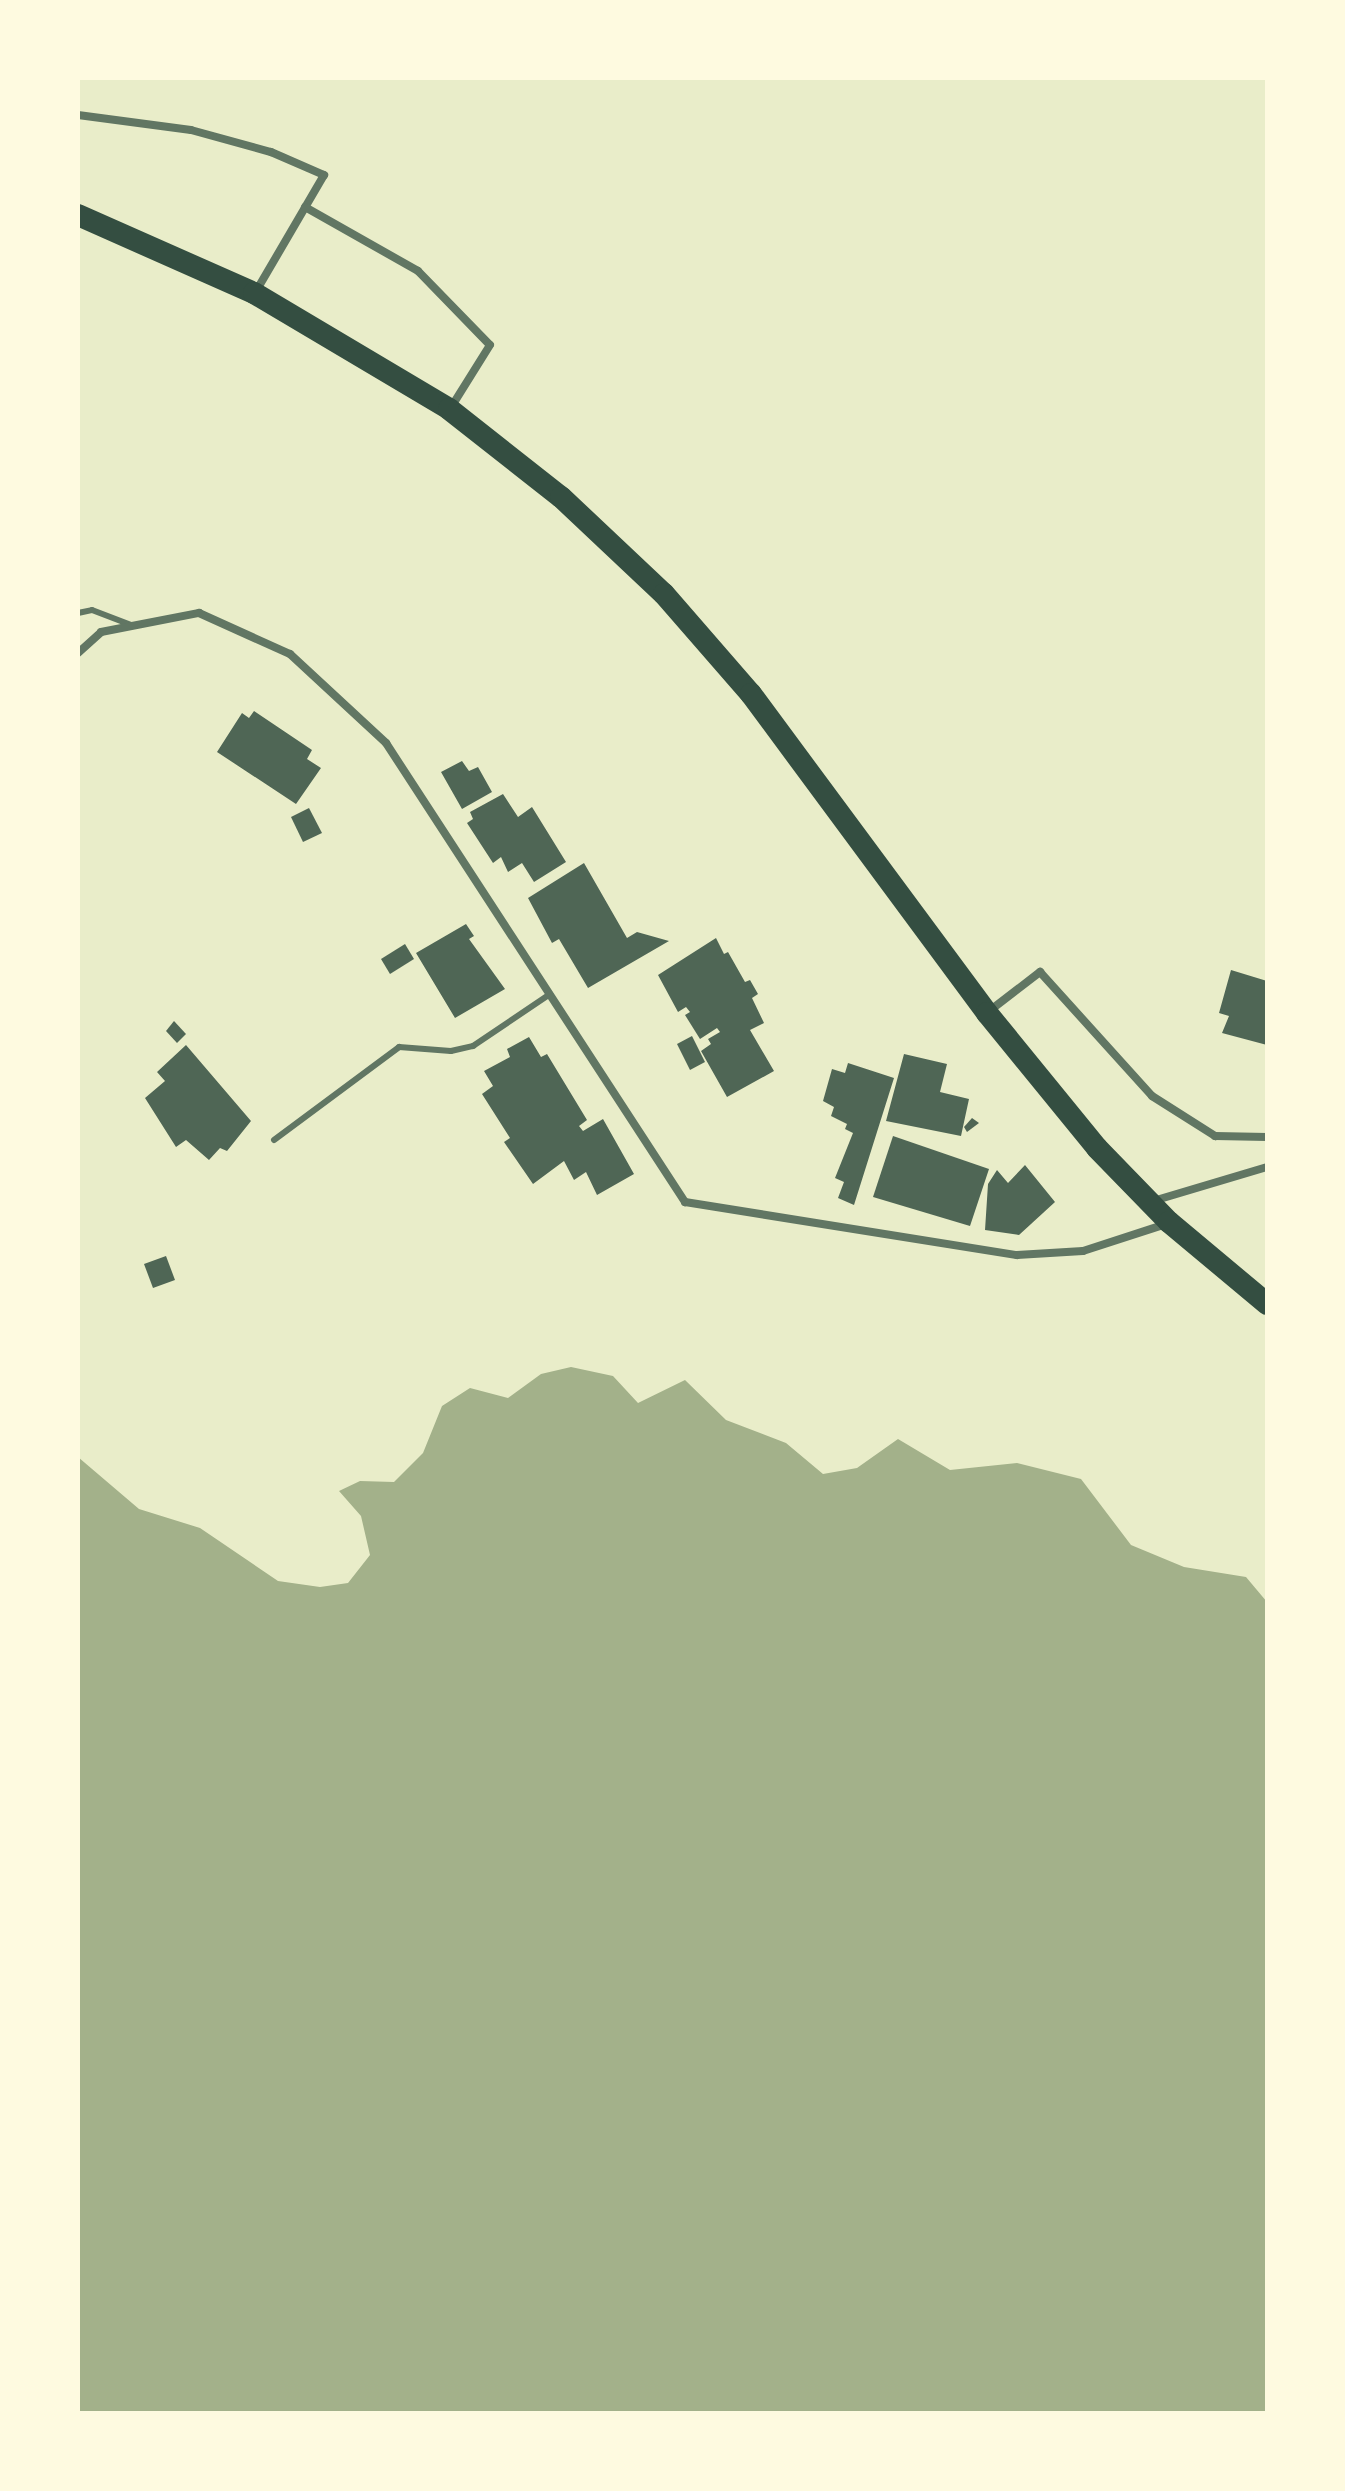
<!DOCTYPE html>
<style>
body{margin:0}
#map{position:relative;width:1345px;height:2491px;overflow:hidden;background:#e9edc9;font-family:"Alegreya Sans",sans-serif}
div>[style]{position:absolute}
.water>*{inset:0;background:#a3b18a}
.building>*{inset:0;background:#4f6655}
.service>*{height:6px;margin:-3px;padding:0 3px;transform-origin:3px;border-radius:3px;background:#617663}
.minor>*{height:8px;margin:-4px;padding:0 4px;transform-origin:4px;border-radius:4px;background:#617663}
.trunk>*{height:22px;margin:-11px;padding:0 11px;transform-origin:11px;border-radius:11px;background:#344e41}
span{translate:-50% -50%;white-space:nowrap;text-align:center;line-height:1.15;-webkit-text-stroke:8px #fefae0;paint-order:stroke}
.frame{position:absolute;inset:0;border:80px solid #fefae0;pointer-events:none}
</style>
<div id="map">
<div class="water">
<div style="clip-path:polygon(571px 1367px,613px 1376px,638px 1403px,685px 1380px,726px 1420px,786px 1443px,823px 1474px,857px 1468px,898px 1439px,950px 1470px,1017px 1463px,1081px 1479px,1131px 1545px,1184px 1567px,1246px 1577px,1267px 1602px,1267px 2413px,78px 2413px,78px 1457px,139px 1509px,200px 1528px,278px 1581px,320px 1587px,348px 1583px,370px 1555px,361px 1516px,339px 1491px,360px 1481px,394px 1482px,423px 1453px,442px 1406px,470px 1388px,508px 1398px,541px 1374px)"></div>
</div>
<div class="building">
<div style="clip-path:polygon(254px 711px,312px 750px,307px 759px,321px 768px,296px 804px,217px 752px,242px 713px,249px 718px)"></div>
<div style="clip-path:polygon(462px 761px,469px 771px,478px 767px,492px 792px,462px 809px,441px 772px)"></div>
<div style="clip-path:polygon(503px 794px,518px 817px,532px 807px,566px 862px,534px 882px,522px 863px,508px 872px,501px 857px,493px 863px,467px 823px,473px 819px,470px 812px)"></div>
<div style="clip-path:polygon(309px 808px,322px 833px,303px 842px,291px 817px)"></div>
<div style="clip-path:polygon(584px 863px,627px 938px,637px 932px,669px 941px,588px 988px,559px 939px,552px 943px,528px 898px)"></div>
<div style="clip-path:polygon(466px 924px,474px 936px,469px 939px,505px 989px,455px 1018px,416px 953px)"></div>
<div style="clip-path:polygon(716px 938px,724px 954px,728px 952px,745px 982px,750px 980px,758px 994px,752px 998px,764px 1023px,750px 1030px,774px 1071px,727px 1097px,701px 1051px,711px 1044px,708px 1039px,720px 1032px,717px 1028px,700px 1039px,685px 1015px,690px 1012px,686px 1007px,678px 1012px,658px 975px)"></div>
<div style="clip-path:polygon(405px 944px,414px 959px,390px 974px,381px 959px)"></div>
<div style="clip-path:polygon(1231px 970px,1267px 981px,1267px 1045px,1222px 1033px,1229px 1016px,1219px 1013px)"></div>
<div style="clip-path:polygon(174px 1021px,186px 1034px,177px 1043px,166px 1031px)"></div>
<div style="clip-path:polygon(692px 1036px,705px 1062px,690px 1070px,677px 1044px)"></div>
<div style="clip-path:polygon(529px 1037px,541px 1057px,547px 1054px,587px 1120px,579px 1126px,583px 1131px,603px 1119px,634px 1174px,597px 1195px,586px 1172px,574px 1180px,564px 1161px,533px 1184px,504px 1142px,510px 1138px,482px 1094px,493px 1086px,484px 1071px,510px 1057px,507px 1049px)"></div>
<div style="clip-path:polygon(186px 1045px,251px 1121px,227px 1151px,220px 1148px,209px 1160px,186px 1140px,176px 1147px,145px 1098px,165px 1081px,157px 1072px)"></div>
<div style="clip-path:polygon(904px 1054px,947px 1064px,940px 1092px,969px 1099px,961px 1136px,886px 1121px)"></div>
<div style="clip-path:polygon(848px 1063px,894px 1078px,854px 1205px,838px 1198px,844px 1182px,835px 1178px,853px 1133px,845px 1129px,847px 1124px,831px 1116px,834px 1107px,823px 1101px,832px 1069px,845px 1073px)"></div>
<div style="clip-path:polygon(972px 1118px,979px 1123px,967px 1132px,964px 1127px)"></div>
<div style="clip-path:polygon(893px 1136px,989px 1169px,970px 1226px,873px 1197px)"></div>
<div style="clip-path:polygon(1025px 1165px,1055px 1202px,1019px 1235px,985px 1230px,988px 1184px,997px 1170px,1008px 1183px)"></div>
<div style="clip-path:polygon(166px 1256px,175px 1280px,153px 1288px,144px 1264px)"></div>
</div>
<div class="service">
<div style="left:78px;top:613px;width:14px;rotate:-12deg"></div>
<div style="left:92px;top:610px;width:42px;rotate:21deg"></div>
<div style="left:274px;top:1140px;width:156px;rotate:-36.6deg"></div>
<div style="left:399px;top:1047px;width:52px;rotate:4.4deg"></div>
<div style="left:451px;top:1051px;width:23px;rotate:-13deg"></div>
<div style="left:473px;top:1046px;width:93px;rotate:-34deg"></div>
</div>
<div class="minor">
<div style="left:78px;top:115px;width:114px;rotate:7.6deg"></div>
<div style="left:191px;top:130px;width:83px;rotate:15.4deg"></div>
<div style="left:271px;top:152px;width:58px;rotate:23.5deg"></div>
<div style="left:324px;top:175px;width:137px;rotate:120.3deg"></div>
<div style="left:305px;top:207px;width:130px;rotate:29.5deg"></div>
<div style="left:418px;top:271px;width:103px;rotate:45.8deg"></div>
<div style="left:490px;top:345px;width:75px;rotate:122deg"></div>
<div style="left:78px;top:653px;width:31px;rotate:-42deg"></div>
<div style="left:101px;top:632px;width:100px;rotate:-11deg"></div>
<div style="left:199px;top:613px;width:100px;rotate:24.3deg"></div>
<div style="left:290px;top:654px;width:131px;rotate:42.8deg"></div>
<div style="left:386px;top:743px;width:548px;rotate:56.92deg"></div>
<div style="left:685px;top:1202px;width:336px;rotate:9.1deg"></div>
<div style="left:1017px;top:1255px;width:66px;rotate:-3.5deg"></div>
<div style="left:1083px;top:1251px;width:87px;rotate:-18deg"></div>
<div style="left:988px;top:1012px;width:66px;rotate:-37.6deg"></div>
<div style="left:1040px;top:972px;width:167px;rotate:47.9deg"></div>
<div style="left:1152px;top:1096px;width:75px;rotate:32.4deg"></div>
<div style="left:1215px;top:1136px;width:52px;rotate:1.1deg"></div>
<div style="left:1153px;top:1201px;width:119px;rotate:-16.6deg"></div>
</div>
<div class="trunk">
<div style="left:78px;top:215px;width:193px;rotate:23.9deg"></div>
<div style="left:254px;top:293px;width:227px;rotate:30.7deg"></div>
<div style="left:449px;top:409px;width:142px;rotate:38.2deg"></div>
<div style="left:561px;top:497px;width:141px;rotate:43.3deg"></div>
<div style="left:664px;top:594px;width:133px;rotate:49deg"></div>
<div style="left:751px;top:694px;width:397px;rotate:53.5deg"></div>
<div style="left:987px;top:1013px;width:174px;rotate:50.8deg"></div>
<div style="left:1097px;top:1148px;width:103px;rotate:45.8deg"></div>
<div style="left:1169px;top:1222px;width:128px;rotate:39.9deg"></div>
</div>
<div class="frame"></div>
</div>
